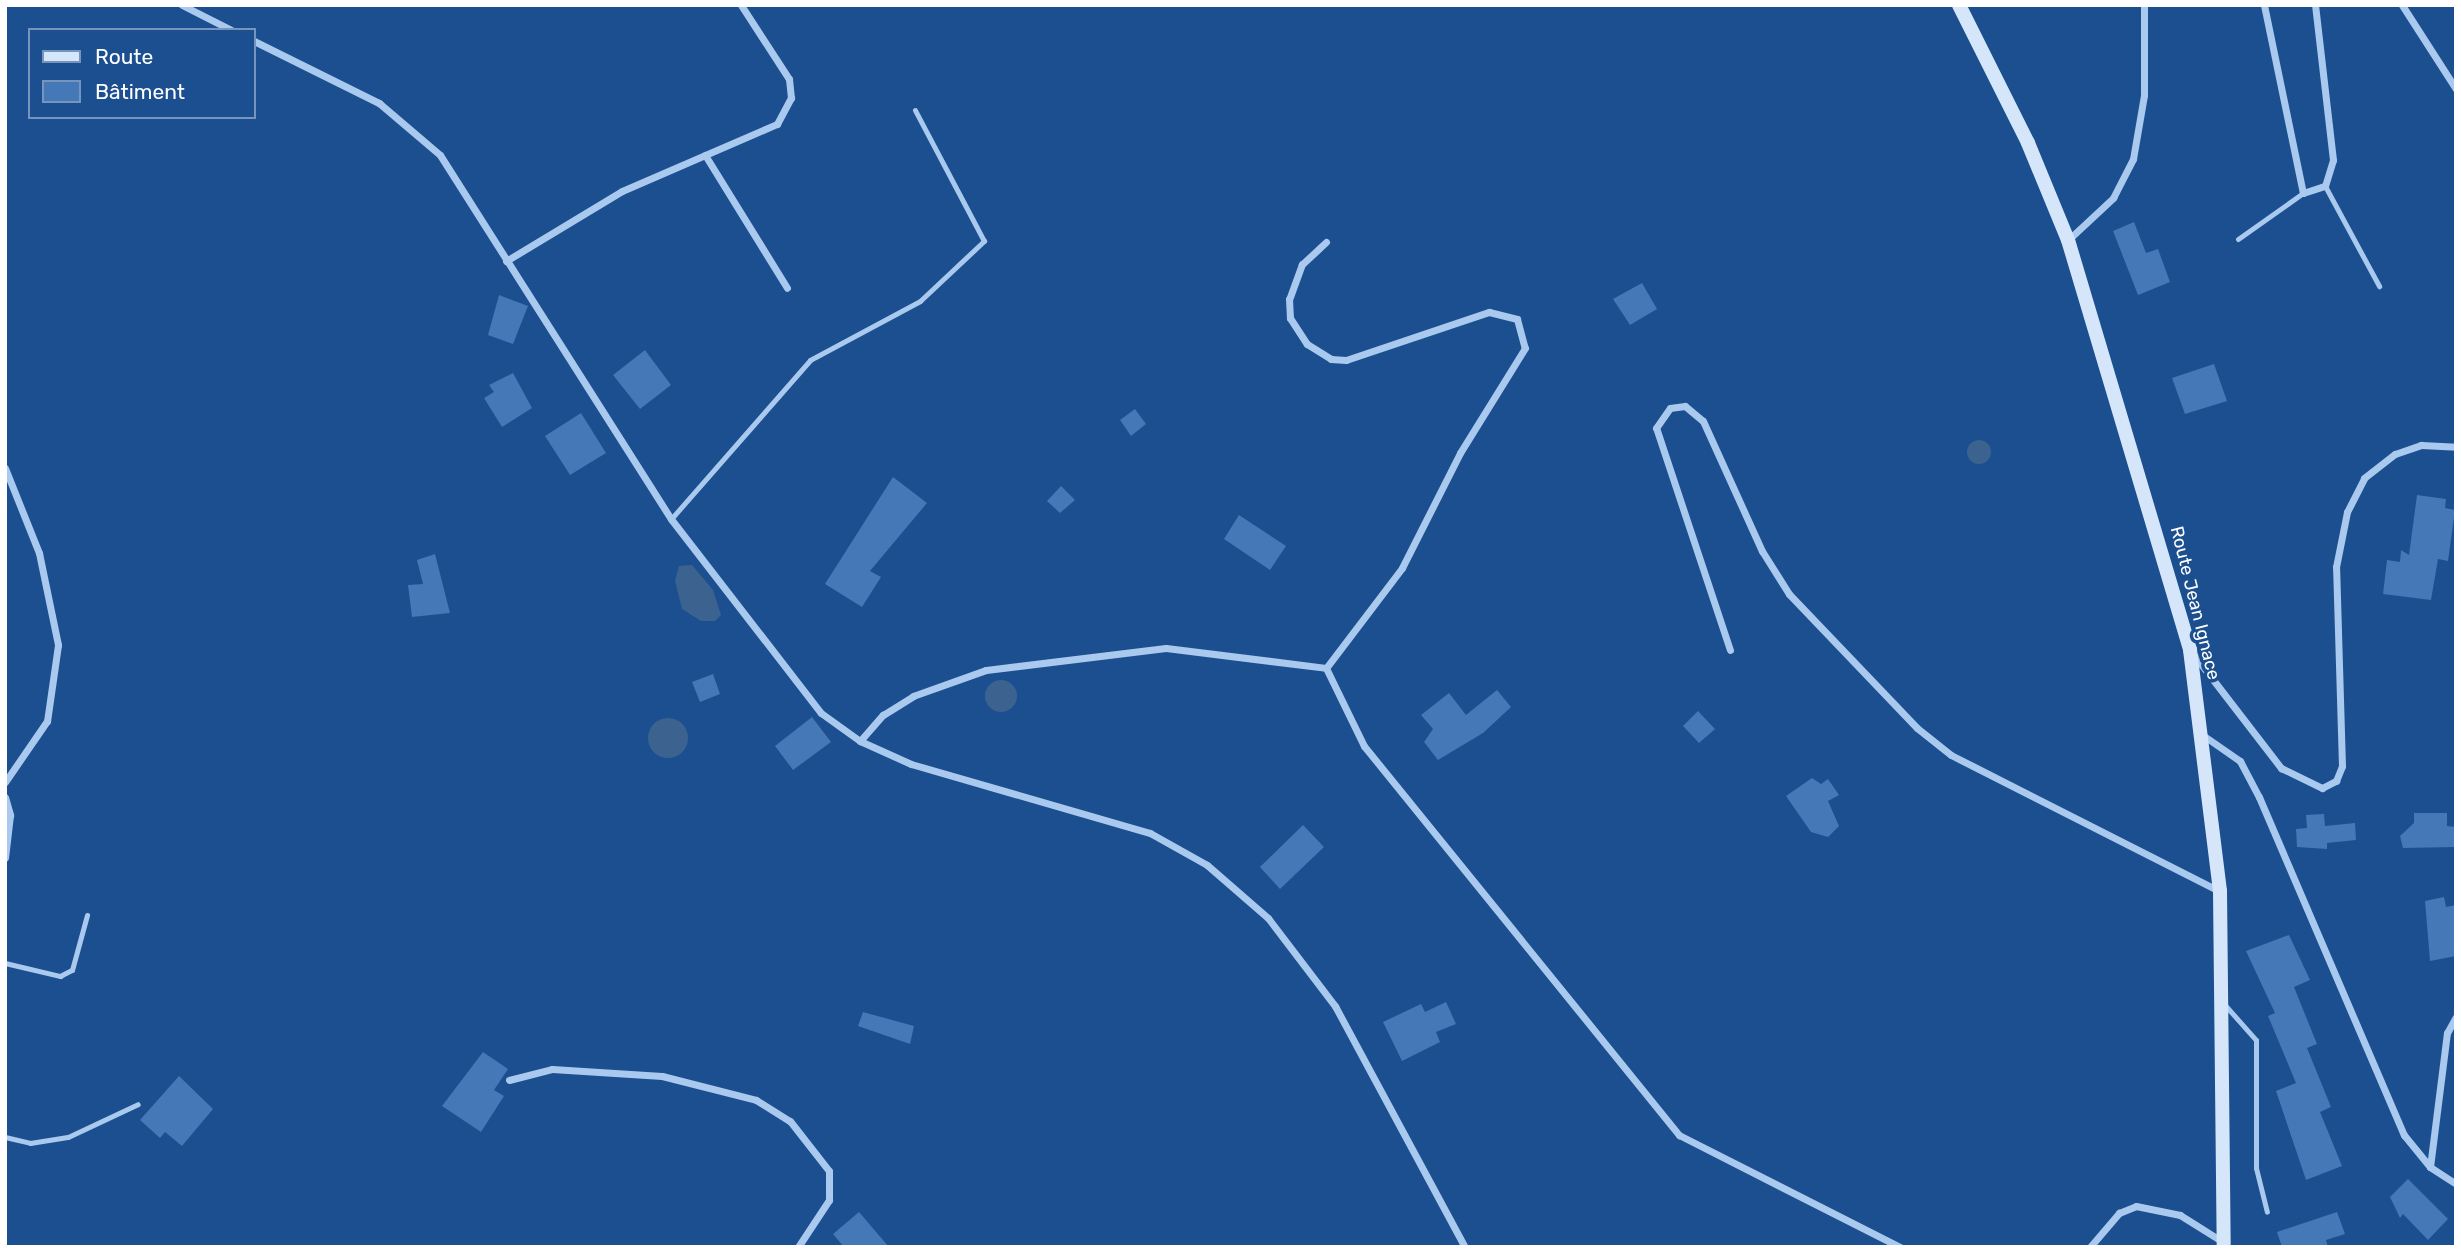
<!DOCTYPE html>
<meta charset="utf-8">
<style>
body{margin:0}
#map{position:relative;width:2461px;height:1252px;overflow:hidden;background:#1b4f8f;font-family:Rubik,sans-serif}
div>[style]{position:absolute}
.water>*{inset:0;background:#3c6290}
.round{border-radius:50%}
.building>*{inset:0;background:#4478b7}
.lane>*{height:5px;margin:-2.5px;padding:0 2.5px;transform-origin:2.5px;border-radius:2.5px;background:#a9c9ee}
.street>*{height:7px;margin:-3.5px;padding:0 3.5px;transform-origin:3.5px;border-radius:3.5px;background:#a9c9ee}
.secondary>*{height:14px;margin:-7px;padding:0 7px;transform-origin:7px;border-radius:7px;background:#d6e6fa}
span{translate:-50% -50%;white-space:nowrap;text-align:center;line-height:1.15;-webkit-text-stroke:7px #1b4f8f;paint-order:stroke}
.street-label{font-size:18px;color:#fff}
.frame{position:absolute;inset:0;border:7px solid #fff;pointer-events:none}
.legend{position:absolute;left:28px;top:28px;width:228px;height:91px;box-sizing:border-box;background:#1b4f8f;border:2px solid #7695bc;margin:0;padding:9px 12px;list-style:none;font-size:21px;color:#fff}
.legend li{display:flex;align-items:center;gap:14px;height:35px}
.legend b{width:35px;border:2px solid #7695bc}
</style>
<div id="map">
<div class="water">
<div class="round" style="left:1967px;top:440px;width:24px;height:24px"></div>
<div style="clip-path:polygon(692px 565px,713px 590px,721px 615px,715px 621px,701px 621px,682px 609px,675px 581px,679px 566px)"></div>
<div class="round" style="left:985px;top:680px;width:32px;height:32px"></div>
<div class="round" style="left:648px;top:718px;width:40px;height:40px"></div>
</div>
<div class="building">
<div style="clip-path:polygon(2134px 222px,2146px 253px,2158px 249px,2170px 282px,2138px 295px,2113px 231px)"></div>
<div style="clip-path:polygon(1642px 283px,1657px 309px,1630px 325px,1613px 299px)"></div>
<div style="clip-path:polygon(499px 295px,528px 306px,513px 344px,488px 335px)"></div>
<div style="clip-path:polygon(645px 350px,671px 385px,640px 409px,613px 375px)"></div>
<div style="clip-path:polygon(2214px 364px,2227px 401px,2185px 414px,2172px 378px)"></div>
<div style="clip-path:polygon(513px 373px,532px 408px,502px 427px,484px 398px,494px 392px,489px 385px)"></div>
<div style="clip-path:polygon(1135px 409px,1146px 424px,1131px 436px,1120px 420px)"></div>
<div style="clip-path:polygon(581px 413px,606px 453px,570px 475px,545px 436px)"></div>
<div style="clip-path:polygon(893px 477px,927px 503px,870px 571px,881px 577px,862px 607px,825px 584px)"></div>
<div style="clip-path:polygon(1061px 486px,1075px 500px,1060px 513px,1047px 501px)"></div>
<div style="clip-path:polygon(2417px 495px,2446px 499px,2445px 508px,2455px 510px,2448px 561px,2438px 559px,2431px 600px,2383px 594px,2387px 560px,2400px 562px,2401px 550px,2409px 555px)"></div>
<div style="clip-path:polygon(1239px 515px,1286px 546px,1270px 570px,1224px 539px)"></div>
<div style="clip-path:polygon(435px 554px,450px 613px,412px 617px,408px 585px,423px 584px,417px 560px)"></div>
<div style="clip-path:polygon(713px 674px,720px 694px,700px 702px,692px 682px)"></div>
<div style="clip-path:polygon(1497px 690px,1511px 707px,1483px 733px,1438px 760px,1424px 742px,1433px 729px,1421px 715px,1449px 693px,1466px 715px)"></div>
<div style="clip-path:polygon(1698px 711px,1715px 729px,1699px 743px,1683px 726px)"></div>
<div style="clip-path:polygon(812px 717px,831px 742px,793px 770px,775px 746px)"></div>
<div style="clip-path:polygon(1812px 778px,1821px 784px,1828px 779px,1839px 795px,1828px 801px,1839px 826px,1828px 837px,1811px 832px,1786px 796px)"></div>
<div style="clip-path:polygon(2414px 813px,2447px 813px,2447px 826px,2456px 827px,2456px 847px,2403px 848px,2400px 836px,2414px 823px)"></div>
<div style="clip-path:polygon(2324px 814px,2325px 826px,2355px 823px,2356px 840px,2327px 843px,2327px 849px,2297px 847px,2296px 829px,2307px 828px,2306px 815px)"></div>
<div style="clip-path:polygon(1303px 825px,1324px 847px,1280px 889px,1260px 867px)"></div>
<div style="clip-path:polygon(2444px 897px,2446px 907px,2456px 905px,2456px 956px,2430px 961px,2425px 901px)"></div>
<div style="clip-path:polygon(2289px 935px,2310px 980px,2294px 987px,2317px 1044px,2307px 1048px,2331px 1107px,2320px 1112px,2342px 1166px,2306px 1180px,2276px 1091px,2296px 1083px,2268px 1016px,2275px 1013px,2246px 951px)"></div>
<div style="clip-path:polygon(1446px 1002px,1456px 1024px,1436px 1032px,1440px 1042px,1402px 1061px,1383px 1022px,1421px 1004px,1425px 1012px)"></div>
<div style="clip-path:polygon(863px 1012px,914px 1026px,910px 1044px,858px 1026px)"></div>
<div style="clip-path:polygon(483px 1052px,508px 1069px,494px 1090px,504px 1096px,481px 1132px,442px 1106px)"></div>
<div style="clip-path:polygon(179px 1076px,213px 1109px,182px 1146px,165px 1132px,160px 1138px,140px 1120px)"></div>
<div style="clip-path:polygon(2408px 1179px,2448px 1219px,2428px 1240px,2403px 1214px,2400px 1218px,2390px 1197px)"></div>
<div style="clip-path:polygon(859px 1212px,889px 1247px,844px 1247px,833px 1234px)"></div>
<div style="clip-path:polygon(2337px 1212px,2345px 1234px,2326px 1240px,2328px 1247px,2282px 1247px,2277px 1232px)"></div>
</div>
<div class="lane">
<div style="left:2325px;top:186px;width:114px;rotate:61.6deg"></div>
<div style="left:2238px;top:239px;width:80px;rotate:-35.3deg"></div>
<div style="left:671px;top:519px;width:211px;rotate:-48.8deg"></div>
<div style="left:810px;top:360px;width:125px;rotate:-28.2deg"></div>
<div style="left:920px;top:301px;width:88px;rotate:-43.2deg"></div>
<div style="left:984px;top:241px;width:148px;rotate:-117.8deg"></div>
<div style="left:5px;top:963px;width:57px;rotate:13.3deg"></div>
<div style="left:60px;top:976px;width:13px;rotate:-27deg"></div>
<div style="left:72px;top:970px;width:57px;rotate:-74.7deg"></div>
<div style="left:2224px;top:1004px;width:48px;rotate:48.4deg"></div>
<div style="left:2256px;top:1040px;width:128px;rotate:90deg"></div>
<div style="left:2256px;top:1168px;width:45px;rotate:76deg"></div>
<div style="left:5px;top:1137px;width:26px;rotate:13deg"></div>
<div style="left:30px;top:1143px;width:38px;rotate:-9deg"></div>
<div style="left:68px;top:1137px;width:77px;rotate:-25.2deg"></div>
</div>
<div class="street">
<div style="left:182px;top:5px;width:55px;rotate:27deg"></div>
<div style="left:2264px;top:5px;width:192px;rotate:78.3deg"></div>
<div style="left:2303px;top:193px;width:23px;rotate:-18deg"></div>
<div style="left:2325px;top:186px;width:27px;rotate:-73deg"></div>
<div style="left:2333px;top:160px;width:156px;rotate:-96.6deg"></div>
<div style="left:2402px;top:5px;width:100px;rotate:57.3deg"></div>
<div style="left:254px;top:41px;width:140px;rotate:26.4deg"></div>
<div style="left:379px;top:103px;width:80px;rotate:40.4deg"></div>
<div style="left:440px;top:155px;width:431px;rotate:57.6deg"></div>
<div style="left:671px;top:519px;width:245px;rotate:52.3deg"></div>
<div style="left:821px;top:713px;width:48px;rotate:35.7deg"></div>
<div style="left:860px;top:741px;width:56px;rotate:24.3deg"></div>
<div style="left:911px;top:764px;width:249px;rotate:16.1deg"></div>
<div style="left:1150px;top:833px;width:65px;rotate:29.3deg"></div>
<div style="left:1207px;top:865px;width:81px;rotate:41deg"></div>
<div style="left:1268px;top:918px;width:111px;rotate:52.7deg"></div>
<div style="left:1335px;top:1006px;width:274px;rotate:61.7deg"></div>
<div style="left:705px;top:155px;width:156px;rotate:58.3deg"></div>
<div style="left:2068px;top:240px;width:62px;rotate:-43deg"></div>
<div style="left:2113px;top:198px;width:44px;rotate:-62.9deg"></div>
<div style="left:2133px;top:159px;width:65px;rotate:-80.2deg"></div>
<div style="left:2144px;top:95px;width:90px;rotate:-90deg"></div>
<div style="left:1326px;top:242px;width:33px;rotate:137deg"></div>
<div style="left:1302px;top:264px;width:37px;rotate:110deg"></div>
<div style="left:1289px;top:299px;width:19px;rotate:87deg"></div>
<div style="left:1290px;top:318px;width:31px;rotate:57deg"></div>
<div style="left:1307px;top:344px;width:28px;rotate:32deg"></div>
<div style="left:1331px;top:359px;width:15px;rotate:4deg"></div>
<div style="left:1346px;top:360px;width:151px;rotate:-18.6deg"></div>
<div style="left:1489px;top:312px;width:29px;rotate:14deg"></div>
<div style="left:1517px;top:319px;width:30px;rotate:75deg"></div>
<div style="left:1525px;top:348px;width:123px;rotate:121.8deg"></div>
<div style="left:1460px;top:453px;width:129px;rotate:116.8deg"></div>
<div style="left:1402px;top:568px;width:126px;rotate:127.2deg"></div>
<div style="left:506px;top:261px;width:135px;rotate:-31.1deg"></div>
<div style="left:622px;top:191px;width:169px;rotate:-23.4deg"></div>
<div style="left:777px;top:124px;width:30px;rotate:-62deg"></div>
<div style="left:791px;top:98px;width:19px;rotate:-96deg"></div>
<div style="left:789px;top:79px;width:88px;rotate:-123deg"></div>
<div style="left:5px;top:468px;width:92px;rotate:68.2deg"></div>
<div style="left:39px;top:553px;width:94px;rotate:78.3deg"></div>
<div style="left:58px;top:645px;width:77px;rotate:98.2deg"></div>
<div style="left:47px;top:721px;width:74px;rotate:124.5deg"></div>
<div style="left:1730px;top:650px;width:234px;rotate:-108.4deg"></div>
<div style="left:1656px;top:428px;width:24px;rotate:-55deg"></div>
<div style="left:1670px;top:408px;width:15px;rotate:-8deg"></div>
<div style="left:1685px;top:406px;width:23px;rotate:40deg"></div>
<div style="left:1703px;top:421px;width:143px;rotate:65.6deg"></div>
<div style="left:1762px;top:551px;width:51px;rotate:57.9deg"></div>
<div style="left:1789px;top:594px;width:185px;rotate:46.3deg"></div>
<div style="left:1917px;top:728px;width:43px;rotate:38.5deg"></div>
<div style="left:1951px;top:755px;width:301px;rotate:26.9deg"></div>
<div style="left:2194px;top:655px;width:143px;rotate:52.4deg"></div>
<div style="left:2281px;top:768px;width:46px;rotate:26deg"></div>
<div style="left:2322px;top:788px;width:16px;rotate:-27deg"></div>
<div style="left:2336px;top:781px;width:16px;rotate:-68deg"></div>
<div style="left:2342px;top:766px;width:199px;rotate:-91.7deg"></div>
<div style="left:2336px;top:567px;width:56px;rotate:-78.7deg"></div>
<div style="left:2347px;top:512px;width:38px;rotate:-63deg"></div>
<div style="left:2364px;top:478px;width:39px;rotate:-38deg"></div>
<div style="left:2395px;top:454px;width:28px;rotate:-19deg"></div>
<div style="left:2421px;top:445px;width:35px;rotate:3deg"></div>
<div style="left:1326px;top:668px;width:87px;rotate:64deg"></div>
<div style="left:1364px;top:746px;width:501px;rotate:51deg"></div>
<div style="left:1679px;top:1135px;width:248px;rotate:26.9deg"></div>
<div style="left:2204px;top:736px;width:44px;rotate:34.8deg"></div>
<div style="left:2240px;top:761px;width:41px;rotate:62.2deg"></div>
<div style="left:2259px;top:797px;width:368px;rotate:66.8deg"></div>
<div style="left:2404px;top:1135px;width:41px;rotate:50.9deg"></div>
<div style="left:2430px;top:1167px;width:31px;rotate:33deg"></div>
<div style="left:860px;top:741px;width:35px;rotate:-49deg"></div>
<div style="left:883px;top:715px;width:36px;rotate:-32deg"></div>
<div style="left:913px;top:696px;width:77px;rotate:-19.6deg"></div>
<div style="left:986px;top:670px;width:181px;rotate:-7deg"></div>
<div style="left:1166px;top:648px;width:161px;rotate:7.1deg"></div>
<div style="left:5px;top:797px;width:19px;rotate:74deg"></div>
<div style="left:10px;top:815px;width:43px;rotate:96.6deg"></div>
<div style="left:509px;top:1080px;width:44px;rotate:-14.3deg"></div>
<div style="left:552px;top:1069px;width:110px;rotate:3.6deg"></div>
<div style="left:662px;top:1076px;width:97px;rotate:14.3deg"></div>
<div style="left:756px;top:1100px;width:40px;rotate:32deg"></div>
<div style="left:790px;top:1121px;width:63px;rotate:52deg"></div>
<div style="left:829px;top:1171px;width:29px;rotate:90deg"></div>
<div style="left:829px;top:1200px;width:56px;rotate:123.4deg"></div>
<div style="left:2430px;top:1167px;width:135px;rotate:-82.8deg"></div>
<div style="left:2447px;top:1033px;width:18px;rotate:-61deg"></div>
<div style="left:2090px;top:1247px;width:45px;rotate:-49.5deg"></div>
<div style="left:2119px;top:1213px;width:18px;rotate:-22deg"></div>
<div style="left:2136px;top:1206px;width:45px;rotate:11.6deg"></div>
<div style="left:2180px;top:1215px;width:51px;rotate:32.1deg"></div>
</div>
<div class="secondary">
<div style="left:1959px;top:5px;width:154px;rotate:63.4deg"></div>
<div style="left:2028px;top:143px;width:105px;rotate:67.6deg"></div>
<div style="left:2068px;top:240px;width:428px;rotate:73.4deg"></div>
<div style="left:2190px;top:650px;width:243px;rotate:82.9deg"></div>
<div style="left:2220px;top:891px;width:356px;rotate:89.4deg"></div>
</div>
<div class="street-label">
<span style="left:2195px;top:603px;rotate:76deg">Route Jean Ignace</span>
</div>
<div class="frame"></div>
<ul class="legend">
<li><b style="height:9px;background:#d6e6fa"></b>Route</li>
<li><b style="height:19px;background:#4478b7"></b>Bâtiment</li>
</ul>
</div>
